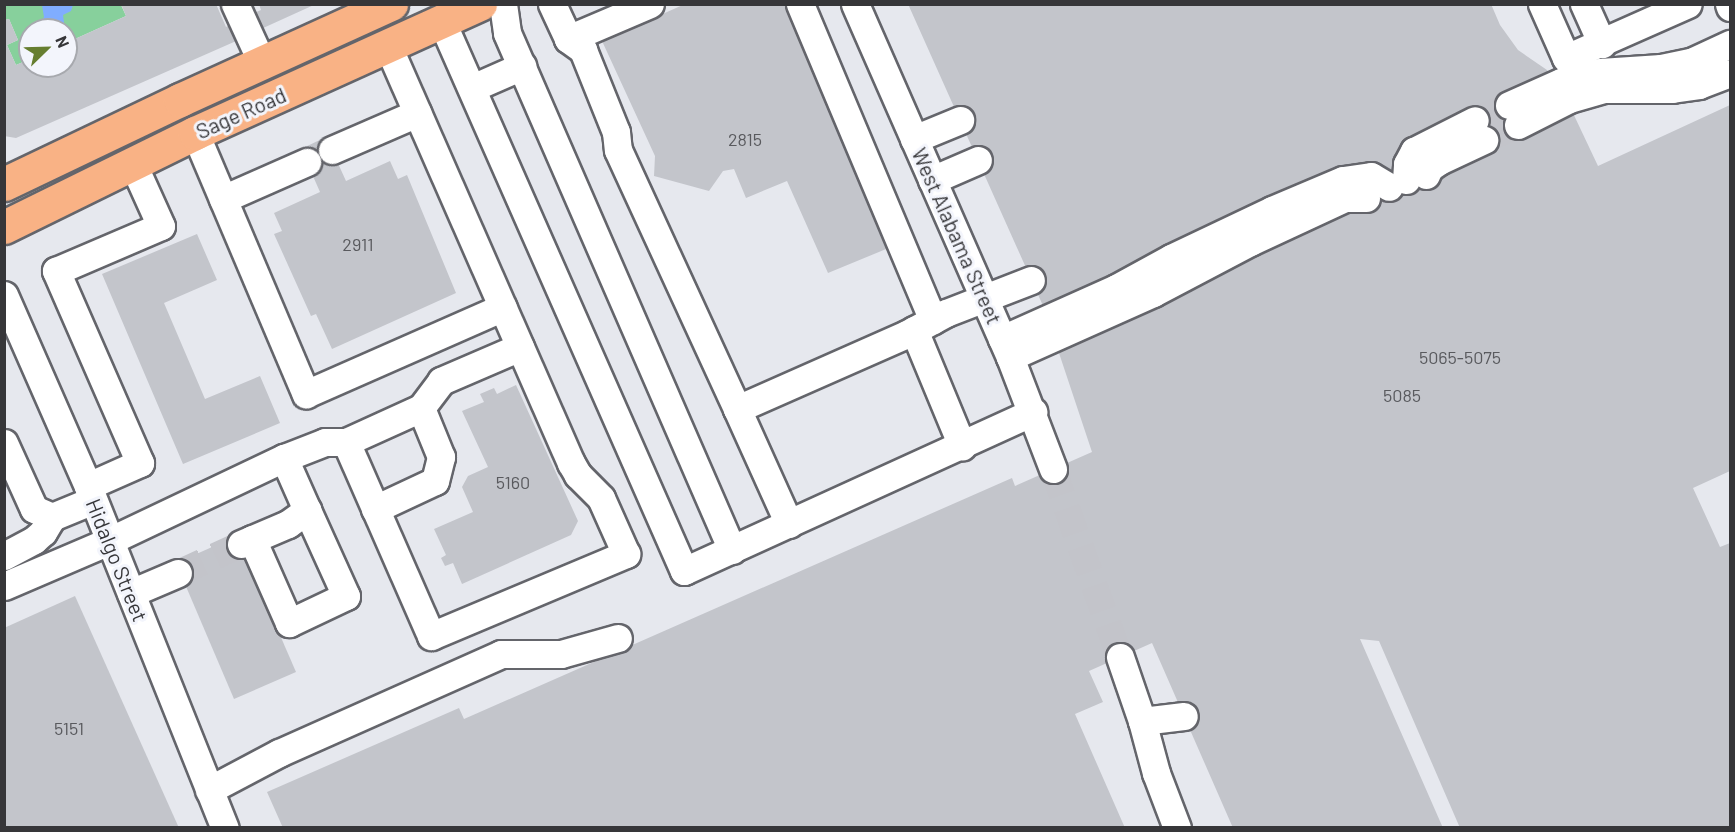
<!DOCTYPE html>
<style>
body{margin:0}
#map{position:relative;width:1735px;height:832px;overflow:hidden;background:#e6e8ee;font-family:Barlow,sans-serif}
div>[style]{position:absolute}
.green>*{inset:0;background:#87d09c}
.water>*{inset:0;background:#80adff}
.building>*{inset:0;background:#c3c5cb}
.minor-tunnel>*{height:27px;margin-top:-13.5px;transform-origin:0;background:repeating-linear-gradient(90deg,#c3c4ca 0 27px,transparent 0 41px)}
.roads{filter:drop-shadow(2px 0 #64656b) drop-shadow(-2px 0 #64656b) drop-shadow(0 2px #64656b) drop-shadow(0 -2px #64656b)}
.minor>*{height:27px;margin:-13.5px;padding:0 13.5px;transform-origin:13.5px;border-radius:13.5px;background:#fff}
.major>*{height:33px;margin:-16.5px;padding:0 16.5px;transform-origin:16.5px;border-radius:16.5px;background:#f9b285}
span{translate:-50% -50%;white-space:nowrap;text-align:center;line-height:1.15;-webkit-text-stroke:6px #f3f5fc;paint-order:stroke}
.number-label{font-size:18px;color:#595a5e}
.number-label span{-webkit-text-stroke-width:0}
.street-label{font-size:21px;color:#363639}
.frame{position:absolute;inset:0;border:6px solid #363639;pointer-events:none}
.north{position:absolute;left:18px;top:18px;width:60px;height:60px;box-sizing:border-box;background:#f3f5fc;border:2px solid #a7a9ae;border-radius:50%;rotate:67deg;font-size:16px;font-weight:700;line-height:24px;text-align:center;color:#363639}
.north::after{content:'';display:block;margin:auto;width:21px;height:27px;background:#667e30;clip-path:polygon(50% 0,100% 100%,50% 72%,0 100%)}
</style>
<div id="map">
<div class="green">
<div style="clip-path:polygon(5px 4px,121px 5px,126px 16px,66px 43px,66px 30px,30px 30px,30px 59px,16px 65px,7px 45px,18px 40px,9px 19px,5px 20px)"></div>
</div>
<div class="water">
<div style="clip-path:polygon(42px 5px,73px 5px,71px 11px,63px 15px,65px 30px,40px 30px,38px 26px,44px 17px)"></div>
</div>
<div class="building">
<div style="clip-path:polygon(121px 4px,216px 4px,226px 27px,236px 22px,243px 38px,16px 138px,4px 136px,4px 20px,9px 19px,18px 40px,7px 45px,16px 65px,30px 59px,30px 66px,66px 66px,66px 43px,126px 16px)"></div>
<div style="clip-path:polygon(259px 4px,316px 4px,261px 29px,254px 13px,261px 10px)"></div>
<div style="clip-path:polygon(685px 4px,784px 4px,891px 247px,828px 273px,787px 181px,746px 198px,734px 169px,723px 171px,709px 191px,654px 176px,655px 156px,602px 41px)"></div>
<div style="clip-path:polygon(908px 4px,1491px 4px,1500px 25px,1518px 50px,1547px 70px,1572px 111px,1598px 166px,1730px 105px,1730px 471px,1693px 488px,1720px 547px,1730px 543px,1730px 828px,1460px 828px,1379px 641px,1360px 639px,1443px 828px,1233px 828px,1152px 643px,1089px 671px,1103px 702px,1075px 714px,1125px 828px,283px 828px,267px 792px,459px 708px,464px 719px,1012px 478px,1015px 486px,1092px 452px,1044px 308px)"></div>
<div style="clip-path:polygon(326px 137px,346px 181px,390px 161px,398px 179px,407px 175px,456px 293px,332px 349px,316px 314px,311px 316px,274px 234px,282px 231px,274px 213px,320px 192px,301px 149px)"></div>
<div style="clip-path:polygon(197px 234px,217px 280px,164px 303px,205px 399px,260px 376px,280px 423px,183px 464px,102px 274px)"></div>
<div style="clip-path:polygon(516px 385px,578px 521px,571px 535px,462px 584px,453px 563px,445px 566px,441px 558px,446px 555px,434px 529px,473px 512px,462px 487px,468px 476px,488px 467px,462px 411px,484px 402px,480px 394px,494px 388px,497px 394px)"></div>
<div style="clip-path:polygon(237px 536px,296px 672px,234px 699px,176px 563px)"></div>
<div style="clip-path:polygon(75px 596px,179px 828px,4px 828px,4px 628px)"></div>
</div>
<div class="minor-tunnel">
<div style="left:1475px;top:120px;width:37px;rotate:-24deg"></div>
<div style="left:1484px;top:140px;width:37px;rotate:-24deg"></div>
<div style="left:1053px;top:469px;width:200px;rotate:70.4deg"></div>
<div style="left:178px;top:573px;width:69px;rotate:-24.7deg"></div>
</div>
<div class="roads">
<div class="minor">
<div style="left:235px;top:4px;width:65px;rotate:65.4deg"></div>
<div style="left:503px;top:4px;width:29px;rotate:82deg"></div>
<div style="left:507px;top:33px;width:564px;rotate:66.48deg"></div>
<div style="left:552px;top:4px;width:38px;rotate:65deg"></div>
<div style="left:568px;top:39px;width:19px;rotate:36deg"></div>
<div style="left:583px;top:50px;width:88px;rotate:68.1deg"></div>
<div style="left:616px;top:132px;width:18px;rotate:84deg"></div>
<div style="left:618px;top:150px;width:285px;rotate:65.3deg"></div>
<div style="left:800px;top:4px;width:343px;rotate:67.2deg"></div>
<div style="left:855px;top:4px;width:386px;rotate:66.3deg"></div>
<div style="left:1010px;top:357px;width:120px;rotate:69deg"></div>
<div style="left:1542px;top:4px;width:59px;rotate:66deg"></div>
<div style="left:1566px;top:58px;width:133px;rotate:-23.9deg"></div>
<div style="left:1584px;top:4px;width:44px;rotate:65.8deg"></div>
<div style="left:1729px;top:4px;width:3px;rotate:72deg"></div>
<div style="left:442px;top:22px;width:600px;rotate:66.21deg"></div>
<div style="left:684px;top:571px;width:384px;rotate:-24.5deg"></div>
<div style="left:568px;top:39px;width:89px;rotate:-23.1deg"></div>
<div style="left:472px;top:88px;width:55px;rotate:-23.7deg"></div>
<div style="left:1509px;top:105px;width:57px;rotate:-23.9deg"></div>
<div style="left:1561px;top:82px;width:40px;rotate:-14.4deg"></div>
<div style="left:1600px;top:72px;width:61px;rotate:-3.8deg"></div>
<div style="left:1661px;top:68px;width:33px;rotate:-12deg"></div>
<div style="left:1693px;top:61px;width:41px;rotate:-24.7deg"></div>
<div style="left:1518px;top:125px;width:57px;rotate:-27deg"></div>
<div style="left:1569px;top:99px;width:37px;rotate:-16deg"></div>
<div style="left:1605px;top:89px;width:67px"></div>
<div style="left:1672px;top:89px;width:27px;rotate:-8deg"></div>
<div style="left:1699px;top:85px;width:33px;rotate:-21deg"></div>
<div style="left:195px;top:133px;width:284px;rotate:67deg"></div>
<div style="left:306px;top:394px;width:215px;rotate:-23.8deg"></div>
<div style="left:914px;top:139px;width:50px;rotate:-22.4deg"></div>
<div style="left:332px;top:150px;width:93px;rotate:-23.5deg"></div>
<div style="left:1426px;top:175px;width:8px;rotate:-67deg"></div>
<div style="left:1429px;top:168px;width:12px;rotate:-35deg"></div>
<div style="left:1439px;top:161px;width:50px;rotate:-25deg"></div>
<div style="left:932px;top:180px;width:50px;rotate:-23.5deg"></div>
<div style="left:1406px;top:180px;width:16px;rotate:-86deg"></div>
<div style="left:1407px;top:164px;width:15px;rotate:-62deg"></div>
<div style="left:1414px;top:151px;width:68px;rotate:-26.9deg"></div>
<div style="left:223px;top:199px;width:92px;rotate:-23.8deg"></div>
<div style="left:4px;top:295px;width:209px;rotate:66.3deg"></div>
<div style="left:88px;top:486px;width:368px;rotate:68.2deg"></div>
<div style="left:914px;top:330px;width:126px;rotate:67.5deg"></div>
<div style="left:1002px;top:339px;width:125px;rotate:-24.1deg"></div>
<div style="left:1116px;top:288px;width:63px;rotate:-28.6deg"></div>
<div style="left:1171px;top:258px;width:112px;rotate:-25.4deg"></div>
<div style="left:1272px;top:210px;width:77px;rotate:-22.9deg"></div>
<div style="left:1343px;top:180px;width:28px;rotate:-8deg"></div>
<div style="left:1371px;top:176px;width:21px;rotate:31deg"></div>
<div style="left:1010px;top:357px;width:157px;rotate:-24.1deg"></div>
<div style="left:1153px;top:293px;width:110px;rotate:-27.7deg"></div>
<div style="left:1250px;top:242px;width:105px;rotate:-24.9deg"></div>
<div style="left:1345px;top:198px;width:21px"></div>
<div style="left:346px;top:442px;width:212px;rotate:66.3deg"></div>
<div style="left:431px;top:636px;width:212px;rotate:-22.8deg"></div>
<div style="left:626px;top:554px;width:61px;rotate:-114.1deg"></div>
<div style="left:601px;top:498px;width:33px;rotate:-135deg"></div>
<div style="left:578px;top:475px;width:14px;rotate:-120deg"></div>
<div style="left:571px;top:463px;width:454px;rotate:-113.7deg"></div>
<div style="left:4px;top:443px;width:72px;rotate:65.6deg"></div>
<div style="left:34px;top:509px;width:20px;rotate:24deg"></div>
<div style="left:52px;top:517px;width:44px;rotate:-22.5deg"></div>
<div style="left:88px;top:486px;width:57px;rotate:-23.9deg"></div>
<div style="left:140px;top:463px;width:210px;rotate:-113.6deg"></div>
<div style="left:56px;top:271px;width:114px;rotate:-23.2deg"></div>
<div style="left:161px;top:226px;width:68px;rotate:-114.3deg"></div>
<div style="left:375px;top:509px;width:66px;rotate:-25deg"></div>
<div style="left:435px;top:481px;width:25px;rotate:-76deg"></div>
<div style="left:441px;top:457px;width:53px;rotate:-112.2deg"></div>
<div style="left:789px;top:524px;width:126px;rotate:-114.3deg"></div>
<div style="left:737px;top:409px;width:186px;rotate:-23.8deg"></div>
<div style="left:907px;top:334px;width:44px;rotate:-28.3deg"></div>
<div style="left:946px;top:313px;width:91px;rotate:-21.2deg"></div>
<div style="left:252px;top:539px;width:92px;rotate:66.2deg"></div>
<div style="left:289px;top:623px;width:63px;rotate:-25.3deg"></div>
<div style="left:346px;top:596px;width:94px;rotate:-114.4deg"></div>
<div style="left:241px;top:544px;width:51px;rotate:-23.1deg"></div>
<div style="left:288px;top:524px;width:24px;rotate:-36deg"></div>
<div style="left:307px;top:510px;width:57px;rotate:-113.9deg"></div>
<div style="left:4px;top:556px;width:34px;rotate:-28deg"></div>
<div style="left:34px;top:540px;width:12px;rotate:-42deg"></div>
<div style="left:43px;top:532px;width:17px;rotate:-59deg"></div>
<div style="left:4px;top:586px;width:114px;rotate:-23.2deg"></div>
<div style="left:109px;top:541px;width:194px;rotate:-25.4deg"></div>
<div style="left:284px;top:458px;width:44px;rotate:-21.3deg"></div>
<div style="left:325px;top:442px;width:21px"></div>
<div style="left:346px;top:442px;width:82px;rotate:-24.4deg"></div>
<div style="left:421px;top:408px;width:34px;rotate:-53deg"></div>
<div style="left:441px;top:381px;width:86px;rotate:-23.3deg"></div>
<div style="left:131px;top:593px;width:51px;rotate:-23.1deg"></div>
<div style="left:1120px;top:657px;width:68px;rotate:71deg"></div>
<div style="left:1142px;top:721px;width:54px;rotate:74.9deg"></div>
<div style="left:1156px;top:773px;width:59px;rotate:69.1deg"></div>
<div style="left:1142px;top:721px;width:42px;rotate:-6.8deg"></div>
<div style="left:209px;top:790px;width:79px;rotate:-27.9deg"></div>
<div style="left:279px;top:753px;width:243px;rotate:-24deg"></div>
<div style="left:501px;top:654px;width:60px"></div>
<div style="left:561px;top:654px;width:59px;rotate:-15.7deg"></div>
</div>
<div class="major">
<div style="left:4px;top:184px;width:195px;rotate:-25.5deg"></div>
<div style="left:180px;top:100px;width:232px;rotate:-24.5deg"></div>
<div style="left:4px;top:227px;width:213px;rotate:-26.2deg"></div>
<div style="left:195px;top:133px;width:313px;rotate:-24.4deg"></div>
</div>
</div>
<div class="number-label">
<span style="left:745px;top:139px">2815</span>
<span style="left:358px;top:244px">2911</span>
<span style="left:1460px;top:357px">5065-5075</span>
<span style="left:1402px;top:395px">5085</span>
<span style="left:513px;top:482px">5160</span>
<span style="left:69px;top:728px">5151</span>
</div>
<div class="street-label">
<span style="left:241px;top:113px;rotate:-24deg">Sage Road</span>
<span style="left:957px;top:236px;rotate:66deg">West Alabama Street</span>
<span style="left:117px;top:560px;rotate:68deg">Hidalgo Street</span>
</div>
<div class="frame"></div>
<div class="north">N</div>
</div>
